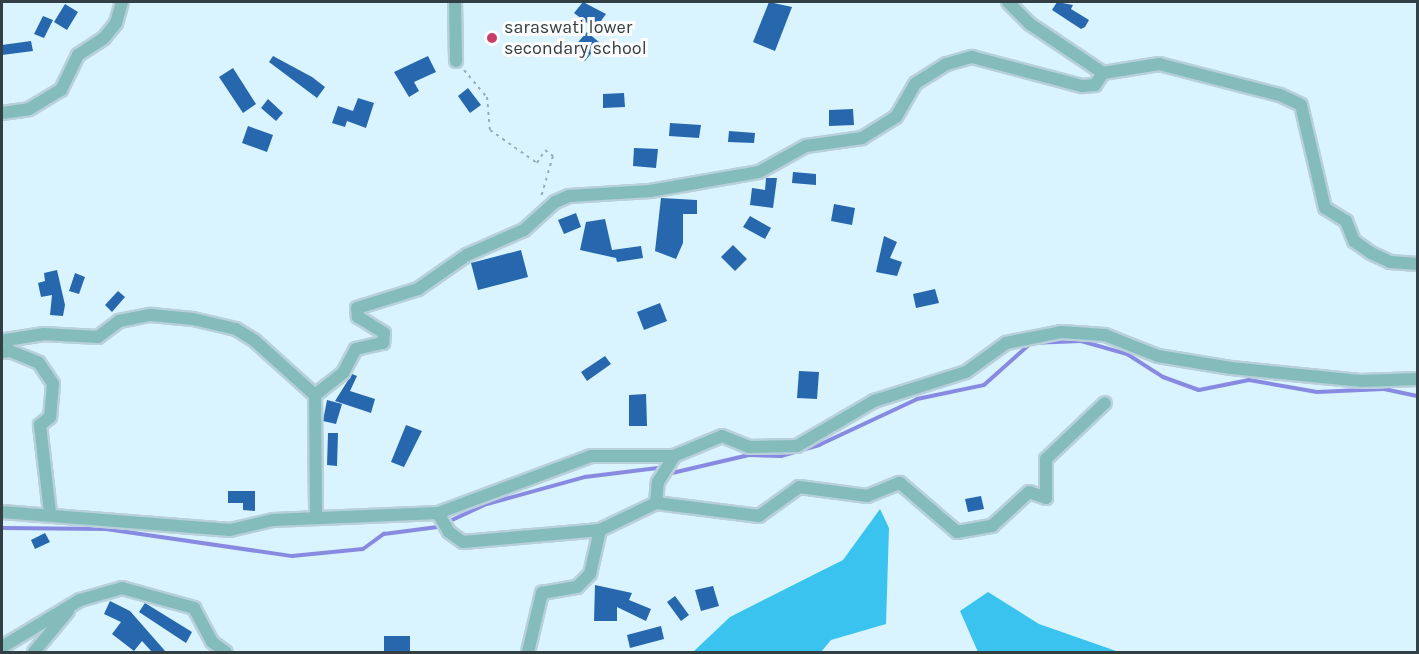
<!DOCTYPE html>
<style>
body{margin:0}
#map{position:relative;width:1419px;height:654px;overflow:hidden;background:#d9f4ff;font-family:Karla,sans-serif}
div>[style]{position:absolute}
.forest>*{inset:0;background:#3bc3ef}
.stream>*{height:4px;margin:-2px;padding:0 2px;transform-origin:2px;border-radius:2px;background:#888ae2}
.building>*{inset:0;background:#2667ad}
.path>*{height:2px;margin-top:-1px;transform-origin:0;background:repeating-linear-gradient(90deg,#97acb5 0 3px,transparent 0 7.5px)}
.roads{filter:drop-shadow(2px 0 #b8d0da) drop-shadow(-2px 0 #b8d0da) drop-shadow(0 2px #b8d0da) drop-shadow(0 -2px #b8d0da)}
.minor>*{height:12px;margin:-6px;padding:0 6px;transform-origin:6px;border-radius:6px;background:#84bcbc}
.dots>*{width:16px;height:16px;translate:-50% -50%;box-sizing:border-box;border:3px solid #fcfcfc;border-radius:50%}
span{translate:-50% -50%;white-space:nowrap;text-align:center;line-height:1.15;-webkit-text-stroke:6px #fcfcfc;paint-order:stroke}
.poi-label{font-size:18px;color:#323f44}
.left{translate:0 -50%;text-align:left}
.frame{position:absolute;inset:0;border:3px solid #323f44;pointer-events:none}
</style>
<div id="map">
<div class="forest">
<div style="clip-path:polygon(880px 509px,889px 528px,886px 624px,831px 640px,821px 652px,693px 652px,730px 617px,843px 560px)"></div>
<div style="clip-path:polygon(988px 592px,1039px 624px,1119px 652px,978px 652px,960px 611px)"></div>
</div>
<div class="stream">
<div style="left:672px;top:473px;width:79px;rotate:-13.2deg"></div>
<div style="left:749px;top:455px;width:32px;rotate:2deg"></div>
<div style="left:781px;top:456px;width:40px;rotate:-16deg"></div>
<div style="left:819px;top:445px;width:108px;rotate:-25.1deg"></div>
<div style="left:917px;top:399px;width:68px;rotate:-11.8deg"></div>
<div style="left:984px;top:385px;width:63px;rotate:-41.8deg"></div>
<div style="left:1031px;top:343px;width:50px;rotate:-2.3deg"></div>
<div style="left:1081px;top:341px;width:48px;rotate:15.8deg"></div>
<div style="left:1127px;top:354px;width:43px;rotate:32.6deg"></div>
<div style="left:1163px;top:377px;width:38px;rotate:20deg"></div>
<div style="left:1199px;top:390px;width:51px;rotate:-11.3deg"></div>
<div style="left:1249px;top:380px;width:69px;rotate:10deg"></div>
<div style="left:1317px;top:392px;width:67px;rotate:-2.6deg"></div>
<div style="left:1384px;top:389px;width:35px;rotate:12deg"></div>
<div style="left:452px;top:520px;width:38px;rotate:-25deg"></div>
<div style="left:487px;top:504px;width:102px;rotate:-15.4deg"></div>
<div style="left:585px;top:477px;width:73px;rotate:-7.1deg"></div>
<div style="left:2px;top:528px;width:104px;rotate:0.6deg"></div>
<div style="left:106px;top:529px;width:188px;rotate:8.3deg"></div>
<div style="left:292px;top:556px;width:71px;rotate:-5.6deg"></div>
<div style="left:363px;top:549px;width:26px;rotate:-36deg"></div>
<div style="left:384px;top:534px;width:54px;rotate:-7.4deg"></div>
</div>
<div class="building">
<div style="clip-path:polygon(583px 2px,606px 14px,595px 29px,574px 13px)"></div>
<div style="clip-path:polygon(769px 2px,792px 7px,775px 51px,753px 42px)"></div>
<div style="clip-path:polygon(1057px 2px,1073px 5px,1071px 9px,1089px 20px,1085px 27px,1081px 29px,1052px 10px)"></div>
<div style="clip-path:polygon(65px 4px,78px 12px,67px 30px,54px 22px)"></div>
<div style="clip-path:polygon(43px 16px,53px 20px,44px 38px,34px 34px)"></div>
<div style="clip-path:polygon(587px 32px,600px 43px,585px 61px,572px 49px)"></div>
<div style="clip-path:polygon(31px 41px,33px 51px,2px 55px,2px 45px)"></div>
<div style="clip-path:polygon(273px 56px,312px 77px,325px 87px,317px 98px,269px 62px)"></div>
<div style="clip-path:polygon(428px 56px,436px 72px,414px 82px,419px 91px,409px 97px,394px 72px)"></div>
<div style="clip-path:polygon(233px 68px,256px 104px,243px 113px,219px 77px)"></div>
<div style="clip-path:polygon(468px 88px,481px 105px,470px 113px,458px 96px)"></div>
<div style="clip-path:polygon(624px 93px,625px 107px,603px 108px,603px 94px)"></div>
<div style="clip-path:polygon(358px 98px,374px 103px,366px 128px,347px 121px,345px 127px,332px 123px,338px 106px,353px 111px)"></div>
<div style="clip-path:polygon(268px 99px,283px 113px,276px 121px,261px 108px)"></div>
<div style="clip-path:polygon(853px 109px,854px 125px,829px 126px,829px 110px)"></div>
<div style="clip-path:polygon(670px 123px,701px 125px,699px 138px,669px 136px)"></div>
<div style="clip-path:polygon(248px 126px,273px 135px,267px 152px,242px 143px)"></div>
<div style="clip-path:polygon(729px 131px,755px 133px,754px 143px,728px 142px)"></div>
<div style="clip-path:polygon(634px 148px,658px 149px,656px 168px,633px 166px)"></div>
<div style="clip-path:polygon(793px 172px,816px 174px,816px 185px,792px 183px)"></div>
<div style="clip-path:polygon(766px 178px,777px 178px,773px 208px,750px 205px,752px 188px,765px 190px)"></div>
<div style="clip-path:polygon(661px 198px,697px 200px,697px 214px,683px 214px,683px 243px,676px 259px,655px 251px)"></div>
<div style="clip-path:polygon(834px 204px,855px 208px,852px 225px,831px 221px)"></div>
<div style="clip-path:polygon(576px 213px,581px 227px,564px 234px,558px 220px)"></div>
<div style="clip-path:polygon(750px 216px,771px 228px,765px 239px,743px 227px)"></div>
<div style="clip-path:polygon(605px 219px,612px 250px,641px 246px,643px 258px,617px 262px,616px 258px,580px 250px,586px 222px)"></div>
<div style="clip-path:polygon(884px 236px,897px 242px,890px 258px,902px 262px,897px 276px,876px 272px)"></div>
<div style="clip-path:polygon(733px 245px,747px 259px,735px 271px,721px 257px)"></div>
<div style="clip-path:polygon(521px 250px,528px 277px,478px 290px,471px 263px)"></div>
<div style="clip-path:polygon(57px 270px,65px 305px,63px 316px,50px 315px,52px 295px,41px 297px,38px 283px,45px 281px,44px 273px)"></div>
<div style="clip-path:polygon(75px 273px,85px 277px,79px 294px,69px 291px)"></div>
<div style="clip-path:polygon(935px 289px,939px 303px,916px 308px,913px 294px)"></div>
<div style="clip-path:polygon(118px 291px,125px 297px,112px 312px,105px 305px)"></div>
<div style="clip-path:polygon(660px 303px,667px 321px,644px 330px,637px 312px)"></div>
<div style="clip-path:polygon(605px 356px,611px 364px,587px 381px,581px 372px)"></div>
<div style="clip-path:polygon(799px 371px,819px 372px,817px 399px,797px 398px)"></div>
<div style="clip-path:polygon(352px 374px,357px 376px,350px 391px,375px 399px,371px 413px,335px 401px)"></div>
<div style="clip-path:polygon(646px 394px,647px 426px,629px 426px,629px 395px)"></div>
<div style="clip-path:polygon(327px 400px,342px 404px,336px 424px,323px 421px)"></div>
<div style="clip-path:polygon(406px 425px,422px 431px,404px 467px,391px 462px)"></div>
<div style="clip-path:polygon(328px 433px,338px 433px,337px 466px,327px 465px)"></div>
<div style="clip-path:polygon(228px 491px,255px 491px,255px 511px,243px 510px,243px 503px,228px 503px)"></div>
<div style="clip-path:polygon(981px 496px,984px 509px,968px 512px,965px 499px)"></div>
<div style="clip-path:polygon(45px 533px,50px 542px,35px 549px,31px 540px)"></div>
<div style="clip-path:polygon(595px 585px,632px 593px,629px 600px,651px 609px,646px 621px,617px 607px,617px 621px,594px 621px)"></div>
<div style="clip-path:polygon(713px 586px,719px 606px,701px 611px,695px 590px)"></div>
<div style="clip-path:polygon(675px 596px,689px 615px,681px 621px,667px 602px)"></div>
<div style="clip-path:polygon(110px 601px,130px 611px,166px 652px,152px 652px,142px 641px,134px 651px,112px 634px,121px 622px,104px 614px)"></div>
<div style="clip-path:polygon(145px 603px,192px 632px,186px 643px,139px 612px)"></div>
<div style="clip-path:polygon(661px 626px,664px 639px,630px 648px,627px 635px)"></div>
<div style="clip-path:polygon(384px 636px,410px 636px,410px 652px,384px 652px)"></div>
</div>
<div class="path">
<div style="left:464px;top:70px;width:35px;rotate:50deg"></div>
<div style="left:487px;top:97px;width:33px;rotate:85deg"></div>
<div style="left:490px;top:130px;width:57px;rotate:35.1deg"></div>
<div style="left:537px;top:163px;width:15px;rotate:-58deg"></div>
<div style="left:545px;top:150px;width:10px;rotate:37deg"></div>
<div style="left:553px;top:156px;width:43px;rotate:106.3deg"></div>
</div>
<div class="roads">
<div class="minor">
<div style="left:455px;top:2px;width:59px;rotate:89deg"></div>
<div style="left:1008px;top:2px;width:31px;rotate:45deg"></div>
<div style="left:1030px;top:24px;width:88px;rotate:33.9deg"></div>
<div style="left:1103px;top:73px;width:57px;rotate:-9.1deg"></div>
<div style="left:1159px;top:64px;width:125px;rotate:14.4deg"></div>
<div style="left:1280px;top:95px;width:23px;rotate:25deg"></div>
<div style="left:1301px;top:105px;width:106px;rotate:76.9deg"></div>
<div style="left:1325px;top:208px;width:25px;rotate:32deg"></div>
<div style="left:1346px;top:221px;width:22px;rotate:68deg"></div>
<div style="left:1354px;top:241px;width:21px;rotate:35deg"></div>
<div style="left:1371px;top:253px;width:21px;rotate:25deg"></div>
<div style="left:1390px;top:262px;width:28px;rotate:4deg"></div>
<div style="left:2px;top:113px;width:27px;rotate:-8deg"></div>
<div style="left:29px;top:109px;width:37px;rotate:-31deg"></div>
<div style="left:61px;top:90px;width:39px;rotate:-64deg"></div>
<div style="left:78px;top:55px;width:31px;rotate:-33deg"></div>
<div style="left:104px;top:38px;width:19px;rotate:-51deg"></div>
<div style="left:116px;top:23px;width:22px;rotate:-74deg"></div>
<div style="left:6px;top:340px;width:37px;rotate:-9deg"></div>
<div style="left:43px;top:334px;width:55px;rotate:3.1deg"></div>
<div style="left:98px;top:337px;width:26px;rotate:-37deg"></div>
<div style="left:119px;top:321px;width:33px;rotate:-11deg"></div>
<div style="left:151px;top:315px;width:42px;rotate:5.4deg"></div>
<div style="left:193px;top:319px;width:44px;rotate:13.1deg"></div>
<div style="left:236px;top:329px;width:22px;rotate:32deg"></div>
<div style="left:255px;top:341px;width:81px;rotate:42deg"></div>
<div style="left:2px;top:352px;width:8px;rotate:-7deg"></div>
<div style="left:10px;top:351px;width:31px;rotate:22deg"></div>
<div style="left:39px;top:363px;width:25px;rotate:56deg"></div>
<div style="left:53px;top:384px;width:33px;rotate:95deg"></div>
<div style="left:50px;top:417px;width:13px;rotate:141deg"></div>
<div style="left:40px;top:425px;width:89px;rotate:83.5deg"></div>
<div style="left:315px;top:395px;width:36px;rotate:-38deg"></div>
<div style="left:343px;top:373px;width:27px;rotate:-62deg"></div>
<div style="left:356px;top:349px;width:28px;rotate:-13deg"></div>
<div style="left:383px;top:343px;width:10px;rotate:-84deg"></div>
<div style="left:384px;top:333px;width:31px;rotate:-148deg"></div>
<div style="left:358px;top:317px;width:9px;rotate:-96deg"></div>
<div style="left:357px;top:308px;width:64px;rotate:-17.3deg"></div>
<div style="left:418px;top:289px;width:60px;rotate:-34.8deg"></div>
<div style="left:467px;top:255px;width:62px;rotate:-23.7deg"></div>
<div style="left:524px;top:230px;width:42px;rotate:-42.1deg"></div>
<div style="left:555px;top:202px;width:15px;rotate:-23deg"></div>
<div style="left:569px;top:196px;width:81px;rotate:-3.5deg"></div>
<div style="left:650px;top:191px;width:111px;rotate:-9.9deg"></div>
<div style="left:759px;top:172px;width:54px;rotate:-29deg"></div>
<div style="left:806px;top:146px;width:57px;rotate:-8.1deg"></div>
<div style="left:862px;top:138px;width:40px;rotate:-32deg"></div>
<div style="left:896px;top:117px;width:39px;rotate:-60deg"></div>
<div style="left:916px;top:83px;width:36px;rotate:-32deg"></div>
<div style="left:947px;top:64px;width:26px;rotate:-16deg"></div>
<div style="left:972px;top:57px;width:114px;rotate:14.8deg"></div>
<div style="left:1082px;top:86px;width:13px;rotate:-4deg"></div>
<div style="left:1095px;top:85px;width:14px;rotate:-56deg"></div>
<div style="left:315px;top:395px;width:122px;rotate:89.5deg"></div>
<div style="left:656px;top:503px;width:21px;rotate:-85deg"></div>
<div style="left:658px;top:482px;width:31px;rotate:-58deg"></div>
<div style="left:2px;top:512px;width:229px;rotate:4.5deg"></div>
<div style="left:230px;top:530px;width:44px;rotate:-13.1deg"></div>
<div style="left:273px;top:520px;width:165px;rotate:-2.4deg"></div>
<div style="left:438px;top:513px;width:163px;rotate:-20.4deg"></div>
<div style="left:591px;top:456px;width:83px"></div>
<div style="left:674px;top:456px;width:52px;rotate:-22.6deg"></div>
<div style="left:722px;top:436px;width:29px;rotate:22deg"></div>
<div style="left:749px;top:447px;width:48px;rotate:-1.2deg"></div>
<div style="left:797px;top:446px;width:89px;rotate:-30.3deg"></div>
<div style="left:874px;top:401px;width:96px;rotate:-17.5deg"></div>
<div style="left:966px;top:372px;width:49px;rotate:-35.9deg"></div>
<div style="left:1006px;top:343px;width:56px;rotate:-11.3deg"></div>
<div style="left:1061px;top:332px;width:44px;rotate:3.9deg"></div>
<div style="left:1105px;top:335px;width:57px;rotate:21.6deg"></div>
<div style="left:1158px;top:356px;width:74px;rotate:9.3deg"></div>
<div style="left:1231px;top:368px;width:132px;rotate:5.7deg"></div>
<div style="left:1362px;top:381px;width:56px;rotate:-2deg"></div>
<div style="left:438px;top:513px;width:22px;rotate:60deg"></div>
<div style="left:449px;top:532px;width:17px;rotate:36deg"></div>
<div style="left:463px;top:542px;width:138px;rotate:-5deg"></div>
<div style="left:600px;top:530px;width:62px;rotate:-25.7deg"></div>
<div style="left:656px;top:503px;width:104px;rotate:7.2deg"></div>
<div style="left:759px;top:516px;width:49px;rotate:-35.9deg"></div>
<div style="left:799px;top:487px;width:69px;rotate:7.5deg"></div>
<div style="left:867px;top:496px;width:35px;rotate:-22deg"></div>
<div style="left:900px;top:483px;width:75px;rotate:40.7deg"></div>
<div style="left:957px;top:532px;width:36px;rotate:-10deg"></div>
<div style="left:992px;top:526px;width:50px;rotate:-42.6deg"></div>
<div style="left:1029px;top:492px;width:18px;rotate:19deg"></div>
<div style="left:1046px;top:498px;width:39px;rotate:-90deg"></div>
<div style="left:1046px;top:459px;width:81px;rotate:-43.5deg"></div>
<div style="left:2px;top:647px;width:91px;rotate:-31.1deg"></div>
<div style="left:80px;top:600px;width:44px;rotate:-15.9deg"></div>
<div style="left:122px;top:588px;width:75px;rotate:15.5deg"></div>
<div style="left:194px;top:608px;width:38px;rotate:62deg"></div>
<div style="left:212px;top:642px;width:17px;rotate:36deg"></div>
<div style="left:34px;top:652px;width:53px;rotate:-50.3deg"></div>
<div style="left:528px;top:652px;width:61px;rotate:-76.7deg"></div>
<div style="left:542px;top:593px;width:36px;rotate:-10deg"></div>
<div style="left:577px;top:587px;width:18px;rotate:-45deg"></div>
<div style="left:590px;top:574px;width:45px;rotate:-77.2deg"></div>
</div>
</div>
<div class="dots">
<div style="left:492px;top:38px;background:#cb3c67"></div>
</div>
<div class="poi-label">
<span class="left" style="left:504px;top:38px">saraswati lower<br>secondary school</span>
</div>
<div class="frame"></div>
</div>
